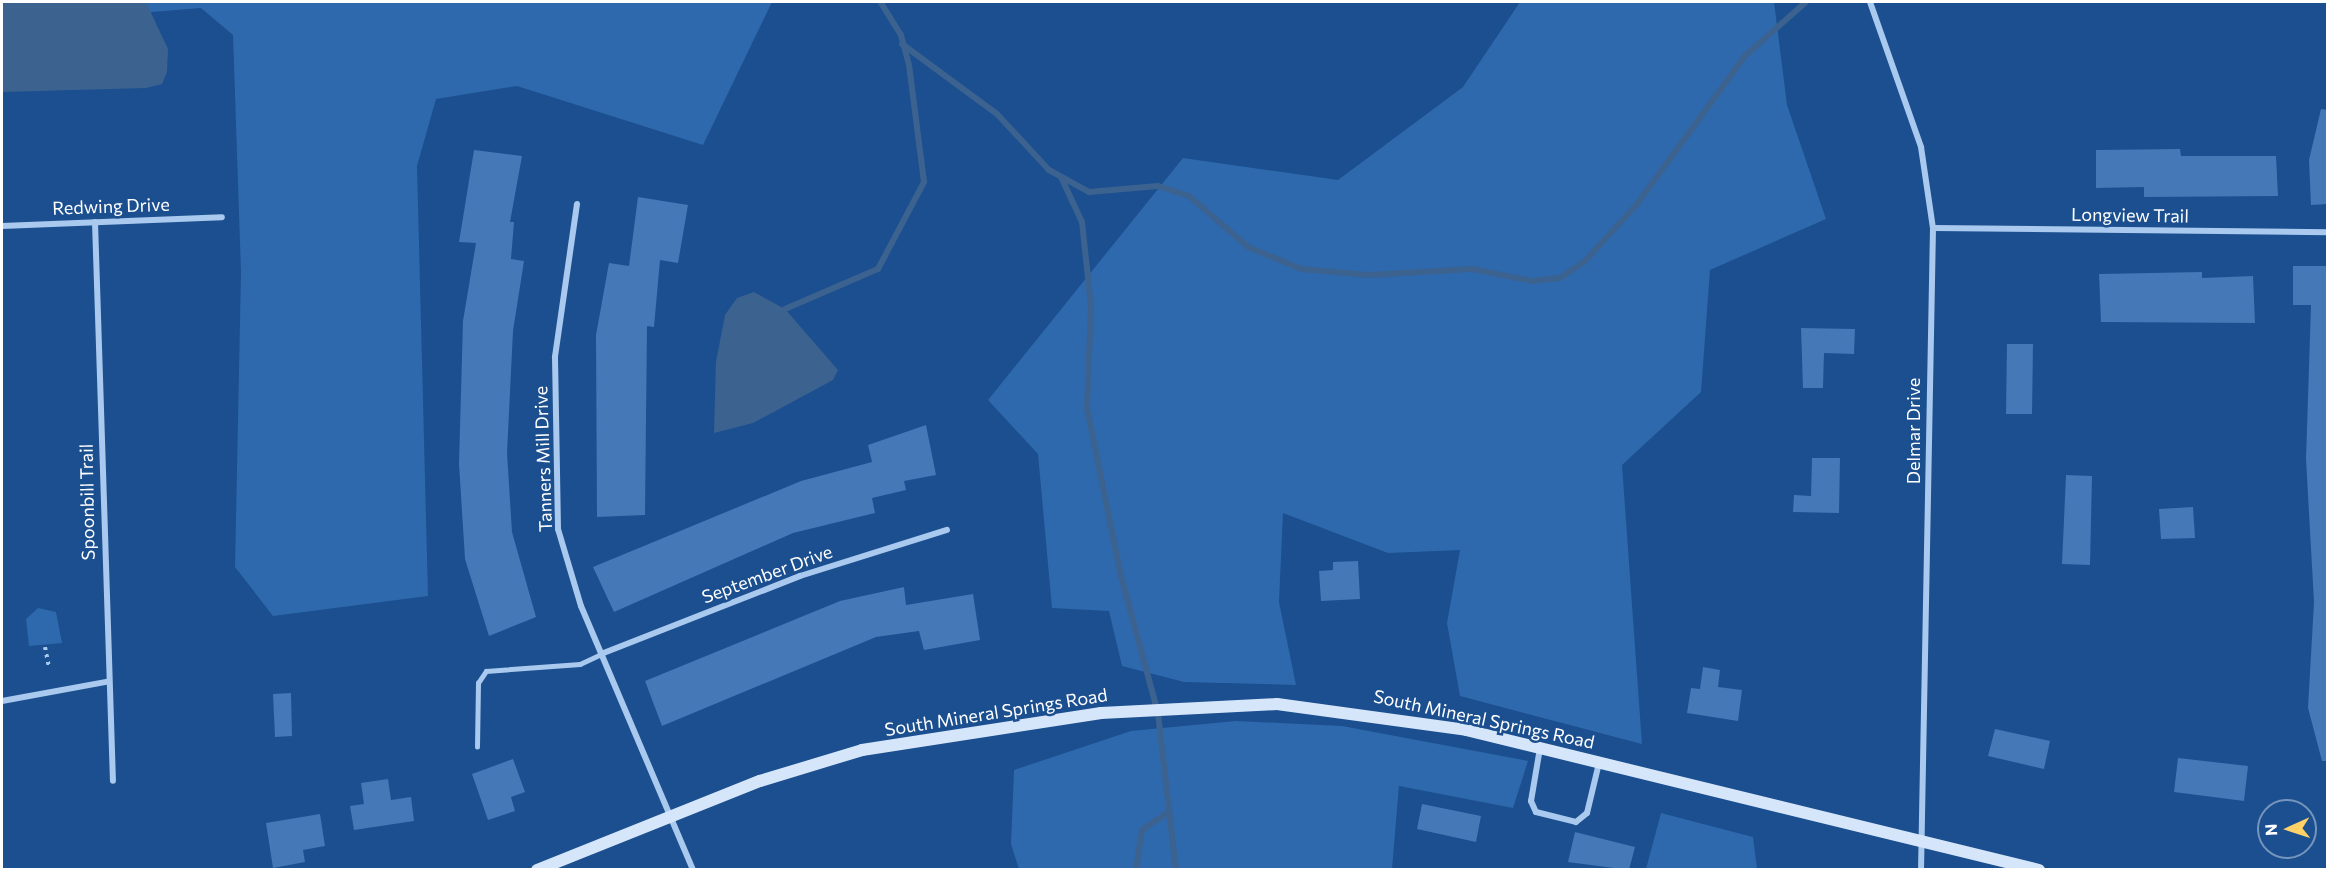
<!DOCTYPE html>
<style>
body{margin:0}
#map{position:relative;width:2329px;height:871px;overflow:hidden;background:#1b4f8f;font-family:Commissioner,sans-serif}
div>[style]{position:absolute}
.green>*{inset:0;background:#2e69ad}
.water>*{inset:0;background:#3c6290}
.stream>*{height:6px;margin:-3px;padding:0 3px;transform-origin:3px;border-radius:3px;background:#3c6290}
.building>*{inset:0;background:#4478b7}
.path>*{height:4px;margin-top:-2px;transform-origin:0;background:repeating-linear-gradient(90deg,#a9c9ee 0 3px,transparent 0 7.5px)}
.lane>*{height:4.5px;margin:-2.25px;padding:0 2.25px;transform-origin:2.25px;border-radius:2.25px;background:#a9c9ee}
.street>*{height:6px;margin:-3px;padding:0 3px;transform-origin:3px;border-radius:3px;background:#a9c9ee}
.secondary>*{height:12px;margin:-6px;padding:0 6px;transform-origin:6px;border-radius:6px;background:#d6e6fa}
span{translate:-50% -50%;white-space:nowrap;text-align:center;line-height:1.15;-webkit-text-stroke:5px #1b4f8f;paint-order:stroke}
.street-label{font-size:18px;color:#fff}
.frame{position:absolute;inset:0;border:3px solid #fff;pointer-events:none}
.north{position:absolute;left:2257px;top:799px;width:60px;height:60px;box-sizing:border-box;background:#1b4f8f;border:2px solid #7695bc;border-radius:50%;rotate:267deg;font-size:16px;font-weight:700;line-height:24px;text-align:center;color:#fff}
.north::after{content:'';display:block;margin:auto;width:21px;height:27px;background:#ffd166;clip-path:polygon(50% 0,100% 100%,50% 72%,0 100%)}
</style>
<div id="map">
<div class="green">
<div style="clip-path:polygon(2px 2px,772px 2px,703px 145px,517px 86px,436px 99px,417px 166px,428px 596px,273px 616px,235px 567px,241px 272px,233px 35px,201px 8px,2px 24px)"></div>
<div style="clip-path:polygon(1520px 2px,1774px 2px,1787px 105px,1826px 219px,1710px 270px,1701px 392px,1622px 465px,1642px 744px,1460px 696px,1447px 623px,1460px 550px,1388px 553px,1283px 513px,1279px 602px,1296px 685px,1184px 682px,1122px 666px,1109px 611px,1052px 608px,1038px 454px,988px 400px,1183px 158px,1338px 180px,1463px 87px)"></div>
<div style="clip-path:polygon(38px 608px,56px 612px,62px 643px,29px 646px,26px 619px)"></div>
<div style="clip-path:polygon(1236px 721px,1342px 726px,1528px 761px,1513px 808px,1399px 786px,1392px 869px,1019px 869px,1011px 844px,1014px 770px,1131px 731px)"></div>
<div style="clip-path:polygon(1661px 813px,1753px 837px,1757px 869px,1646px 869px)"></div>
</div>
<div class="water">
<div style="clip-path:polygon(2px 2px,146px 2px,168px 49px,167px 72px,162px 84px,146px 88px,2px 92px)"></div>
<div style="clip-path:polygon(754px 292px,785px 309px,838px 370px,833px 380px,753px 423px,714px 433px,716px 362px,725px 315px,737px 298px)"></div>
</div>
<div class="stream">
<div style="left:902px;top:44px;width:118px;rotate:36.4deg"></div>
<div style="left:997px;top:114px;width:76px;rotate:47.1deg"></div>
<div style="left:1049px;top:170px;width:46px;rotate:28.8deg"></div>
<div style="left:1089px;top:192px;width:69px;rotate:-5deg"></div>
<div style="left:1158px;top:186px;width:33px;rotate:18deg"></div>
<div style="left:1189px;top:196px;width:78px;rotate:40.8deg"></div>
<div style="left:1248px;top:247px;width:57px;rotate:22.5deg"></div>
<div style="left:1301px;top:269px;width:68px;rotate:5deg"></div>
<div style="left:1369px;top:275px;width:103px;rotate:-3.3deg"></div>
<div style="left:1472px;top:269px;width:61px;rotate:11.3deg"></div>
<div style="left:1532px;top:281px;width:28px;rotate:-6deg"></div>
<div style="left:1560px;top:278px;width:29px;rotate:-34deg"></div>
<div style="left:1584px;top:262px;width:79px;rotate:-47.6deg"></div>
<div style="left:1637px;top:204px;width:183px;rotate:-53.9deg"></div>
<div style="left:1745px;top:56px;width:81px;rotate:-41.5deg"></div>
<div style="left:1062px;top:179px;width:47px;rotate:65.1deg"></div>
<div style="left:1082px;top:222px;width:84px;rotate:83.9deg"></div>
<div style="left:1091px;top:306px;width:102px;rotate:92.2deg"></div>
<div style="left:1087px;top:408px;width:171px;rotate:78.6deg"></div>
<div style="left:1121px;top:576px;width:142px;rotate:74.9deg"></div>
<div style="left:1158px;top:713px;width:158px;rotate:83.5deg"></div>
<div style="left:785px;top:309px;width:101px;rotate:-23.3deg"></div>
<div style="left:878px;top:269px;width:98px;rotate:-62.1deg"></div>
<div style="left:924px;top:182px;width:118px;rotate:-97.3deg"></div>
<div style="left:909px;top:65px;width:31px;rotate:-105deg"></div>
<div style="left:901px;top:35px;width:39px;rotate:-122deg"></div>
<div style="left:1136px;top:870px;width:40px;rotate:-81.5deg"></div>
<div style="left:1142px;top:830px;width:32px;rotate:-34deg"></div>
</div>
<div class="building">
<div style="clip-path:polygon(2321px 109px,2328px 110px,2328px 204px,2311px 205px,2309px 160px)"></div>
<div style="clip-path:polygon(2180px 149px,2181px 156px,2276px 156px,2278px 196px,2144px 197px,2144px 187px,2096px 188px,2096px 150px)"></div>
<div style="clip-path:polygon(474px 150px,522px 156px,510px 222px,514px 222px,511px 259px,524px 261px,513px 331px,507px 453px,512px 532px,536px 617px,489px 636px,465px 559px,459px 464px,463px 321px,476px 243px,459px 242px)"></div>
<div style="clip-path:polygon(638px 197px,688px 205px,678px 263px,660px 260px,654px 327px,647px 326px,645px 515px,597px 517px,596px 335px,609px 263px,629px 266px)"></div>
<div style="clip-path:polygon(2293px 266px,2328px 266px,2328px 761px,2322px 761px,2308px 708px,2314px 602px,2306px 459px,2311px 305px,2293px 305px)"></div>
<div style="clip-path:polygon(2202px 272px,2202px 278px,2253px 276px,2255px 323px,2101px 322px,2099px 274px)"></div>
<div style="clip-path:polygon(1801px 328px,1855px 329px,1854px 354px,1824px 353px,1823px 388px,1803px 388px)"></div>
<div style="clip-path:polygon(2007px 344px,2033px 344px,2032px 414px,2006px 414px)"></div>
<div style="clip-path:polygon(926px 425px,936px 475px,904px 481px,906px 490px,872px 498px,875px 513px,793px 533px,614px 612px,593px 567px,801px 481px,872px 462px,868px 445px)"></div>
<div style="clip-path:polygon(1812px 458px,1840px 458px,1839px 513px,1793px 512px,1794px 495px,1811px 496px)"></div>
<div style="clip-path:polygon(2066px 475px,2092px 476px,2090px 565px,2062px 564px)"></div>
<div style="clip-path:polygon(2193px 507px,2195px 538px,2161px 539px,2159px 509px)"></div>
<div style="clip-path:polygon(1358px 561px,1360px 599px,1321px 601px,1319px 571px,1333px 570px,1333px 562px)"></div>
<div style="clip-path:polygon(904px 587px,906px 605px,973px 594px,980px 640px,924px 650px,919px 631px,876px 637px,662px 726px,645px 681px,840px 601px)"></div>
<div style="clip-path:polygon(1703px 667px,1720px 670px,1718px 687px,1742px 690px,1738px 721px,1687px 713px,1691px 688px,1700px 689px)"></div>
<div style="clip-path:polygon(291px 693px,292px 736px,275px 737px,273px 694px)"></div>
<div style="clip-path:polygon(1995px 729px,2050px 741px,2044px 769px,1988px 756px)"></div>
<div style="clip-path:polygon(2178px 758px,2248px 766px,2244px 801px,2174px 792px)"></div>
<div style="clip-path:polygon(513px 759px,525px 792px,511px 797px,515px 811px,488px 820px,472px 774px)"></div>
<div style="clip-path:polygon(388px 779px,391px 800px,411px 797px,414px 821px,354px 830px,350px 806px,364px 804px,361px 783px)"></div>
<div style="clip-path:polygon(1422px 804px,1481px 816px,1476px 842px,1417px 829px)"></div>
<div style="clip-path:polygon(320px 814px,325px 846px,303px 850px,305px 862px,273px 868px,266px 823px)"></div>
<div style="clip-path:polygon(1575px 832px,1635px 847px,1629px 870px,1568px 862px)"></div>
</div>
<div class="path">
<div style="left:45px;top:647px;width:21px;rotate:79deg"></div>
</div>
<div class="lane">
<div style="left:477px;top:747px;width:64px;rotate:-89.1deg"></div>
<div style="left:478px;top:683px;width:14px;rotate:-56deg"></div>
<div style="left:486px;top:671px;width:94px;rotate:-4.3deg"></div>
<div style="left:580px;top:664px;width:23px;rotate:-25deg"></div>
</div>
<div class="street">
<div style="left:1870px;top:2px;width:154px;rotate:70.6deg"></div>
<div style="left:1921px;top:147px;width:82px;rotate:81.6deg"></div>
<div style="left:1933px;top:228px;width:642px;rotate:91.07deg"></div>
<div style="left:577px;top:204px;width:155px;rotate:98.2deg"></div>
<div style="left:555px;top:357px;width:172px;rotate:89deg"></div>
<div style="left:558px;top:529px;width:80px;rotate:73.4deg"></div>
<div style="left:581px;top:606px;width:287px;rotate:67deg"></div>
<div style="left:95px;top:222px;width:559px;rotate:88.16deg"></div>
<div style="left:2px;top:226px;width:220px;rotate:-2.3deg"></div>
<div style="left:1933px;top:228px;width:395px;rotate:0.6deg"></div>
<div style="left:601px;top:654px;width:214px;rotate:-21.4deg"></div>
<div style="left:800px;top:576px;width:154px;rotate:-17.4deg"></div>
<div style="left:2px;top:701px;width:106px;rotate:-10.4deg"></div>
<div style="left:1540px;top:748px;width:54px;rotate:99.6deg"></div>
<div style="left:1531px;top:801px;width:12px;rotate:66deg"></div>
<div style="left:1536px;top:812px;width:41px;rotate:14deg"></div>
<div style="left:1576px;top:822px;width:14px;rotate:-39deg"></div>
<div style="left:1587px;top:813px;width:51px;rotate:-76.5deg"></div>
</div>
<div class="secondary">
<div style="left:537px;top:870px;width:240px;rotate:-21.8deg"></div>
<div style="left:760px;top:781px;width:107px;rotate:-16.9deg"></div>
<div style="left:862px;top:750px;width:242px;rotate:-8.8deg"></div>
<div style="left:1101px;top:713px;width:176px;rotate:-2.9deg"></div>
<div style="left:1277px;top:704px;width:191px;rotate:7.8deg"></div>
<div style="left:1466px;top:730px;width:590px;rotate:13.73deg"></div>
</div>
<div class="street-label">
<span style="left:111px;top:206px;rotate:-2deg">Redwing Drive</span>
<span style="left:2130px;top:215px;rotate:1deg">Longview Trail</span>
<span style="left:1913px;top:431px;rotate:-90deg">Delmar Drive</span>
<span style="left:543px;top:459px;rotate:-92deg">Tanners Mill Drive</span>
<span style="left:87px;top:502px;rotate:-91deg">Spoonbill Trail</span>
<span style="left:767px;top:574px;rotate:-20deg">September Drive</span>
<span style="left:996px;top:712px;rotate:-9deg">South Mineral Springs Road</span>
<span style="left:1484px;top:719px;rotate:12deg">South Mineral Springs Road</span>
</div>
<div class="frame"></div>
<div class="north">N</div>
</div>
